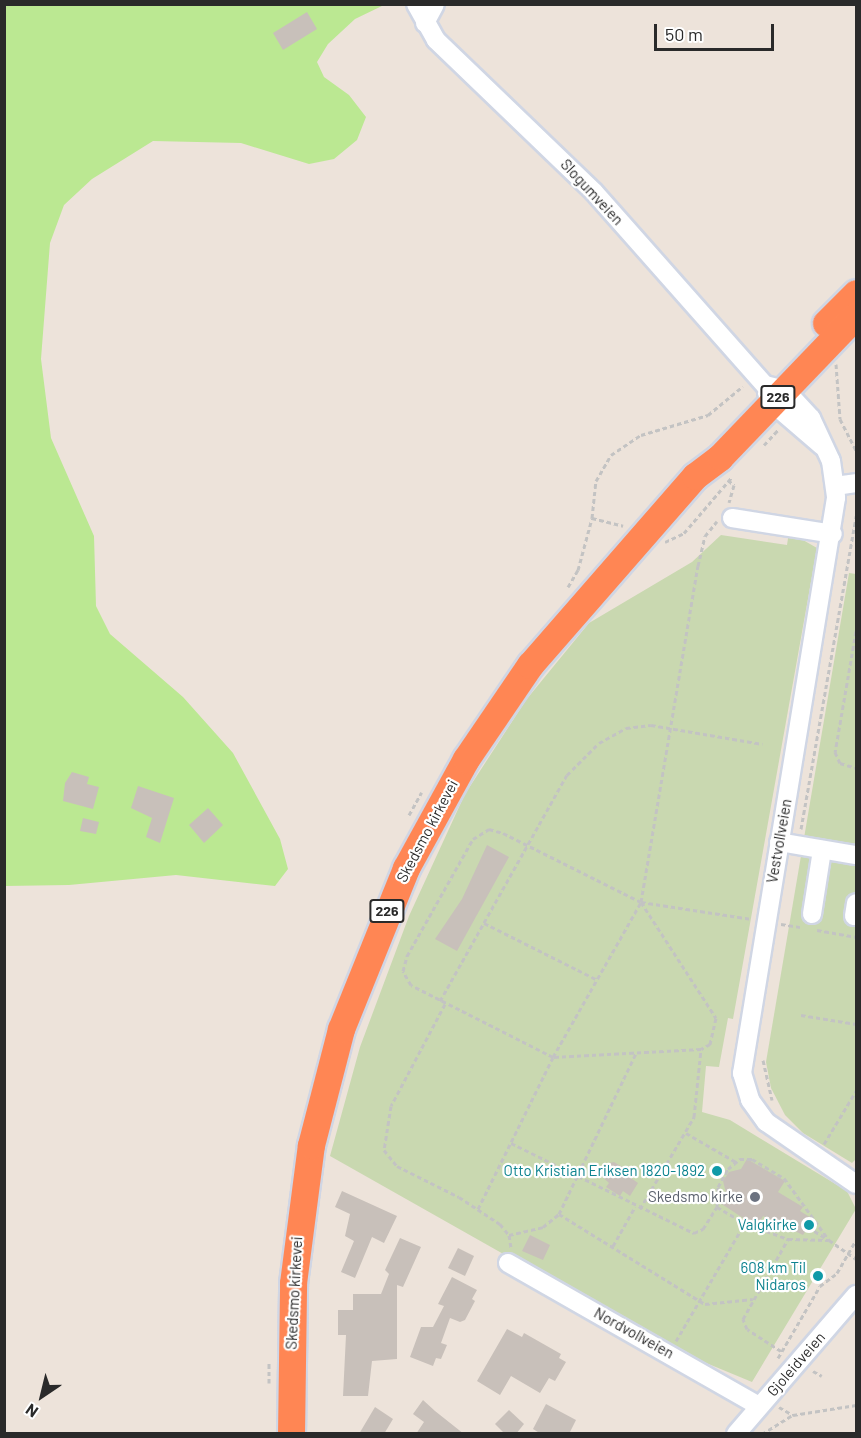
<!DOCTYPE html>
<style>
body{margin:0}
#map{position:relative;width:861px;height:1438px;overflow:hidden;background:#ede3da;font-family:Barlow,sans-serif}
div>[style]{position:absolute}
.green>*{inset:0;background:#bbe892}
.cemetery>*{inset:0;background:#c9d8b0}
.building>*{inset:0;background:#c8c0ba}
.path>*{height:3px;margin-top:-1.5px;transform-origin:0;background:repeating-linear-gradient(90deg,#c3c3c3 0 4.5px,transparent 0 7.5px)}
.roads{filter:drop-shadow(2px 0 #d0d6e4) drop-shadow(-2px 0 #d0d6e4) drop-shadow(0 2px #d0d6e4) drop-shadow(0 -2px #d0d6e4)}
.minor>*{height:18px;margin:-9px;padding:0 9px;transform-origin:9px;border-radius:9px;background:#fff}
.highway>*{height:27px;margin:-13.5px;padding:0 13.5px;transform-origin:13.5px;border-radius:13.5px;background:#ff8654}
.dots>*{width:16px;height:16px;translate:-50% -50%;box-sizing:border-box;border:3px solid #fff;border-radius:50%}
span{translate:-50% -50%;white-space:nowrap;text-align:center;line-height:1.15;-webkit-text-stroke:4.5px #fff;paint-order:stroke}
.shield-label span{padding:2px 4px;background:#fff;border:2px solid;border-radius:4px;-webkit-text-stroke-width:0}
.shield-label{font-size:14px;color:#2a2a2a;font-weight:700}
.street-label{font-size:15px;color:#2a2a2a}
.culture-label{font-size:15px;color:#0d838f}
.right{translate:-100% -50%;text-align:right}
.worship-label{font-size:15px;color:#5b616d}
.frame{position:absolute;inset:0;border:6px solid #2a2a2a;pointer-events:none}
.north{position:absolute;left:12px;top:1366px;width:60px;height:60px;-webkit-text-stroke:4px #fff;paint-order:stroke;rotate:215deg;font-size:16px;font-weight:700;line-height:24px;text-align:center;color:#2a2a2a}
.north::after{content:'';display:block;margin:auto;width:21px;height:27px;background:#2a2a2a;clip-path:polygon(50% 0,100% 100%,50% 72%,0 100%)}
.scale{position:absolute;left:654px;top:24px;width:120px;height:27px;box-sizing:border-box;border:3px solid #2a2a2a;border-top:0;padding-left:8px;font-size:18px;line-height:21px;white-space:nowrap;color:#2a2a2a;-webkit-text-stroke:4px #fff;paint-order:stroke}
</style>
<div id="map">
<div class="green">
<div style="clip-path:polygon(4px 5px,384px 5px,355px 19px,328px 44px,317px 62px,324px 77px,349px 95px,366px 117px,357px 140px,334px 159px,309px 164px,241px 143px,153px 141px,92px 179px,64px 205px,50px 243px,41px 359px,51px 438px,94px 536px,96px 606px,110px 634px,183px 697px,233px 753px,280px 839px,288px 869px,275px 886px,176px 875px,69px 885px,5px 886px)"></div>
</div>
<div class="cemetery">
<div style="clip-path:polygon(789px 532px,817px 548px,733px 1019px,728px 1018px,719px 1067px,706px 1066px,702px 1112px,730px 1120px,847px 1191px,856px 1209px,752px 1382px,670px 1348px,330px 1156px,360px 1047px,409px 916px,465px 794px,526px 700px,589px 623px,692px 562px,721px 535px,787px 545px)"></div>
<div style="clip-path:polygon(849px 573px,856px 574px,856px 1159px,852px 1163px,803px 1133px,785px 1115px,771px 1088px,766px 1062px)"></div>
</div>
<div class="building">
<div style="clip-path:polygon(307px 12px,317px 29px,283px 50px,273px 33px)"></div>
<div style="clip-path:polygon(72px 772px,89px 777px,87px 784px,99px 787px,93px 809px,63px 801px,65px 783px)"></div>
<div style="clip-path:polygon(138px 786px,174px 798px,160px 843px,146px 837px,152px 818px,131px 808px)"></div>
<div style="clip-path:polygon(208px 808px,223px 825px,204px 843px,189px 825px)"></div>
<div style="clip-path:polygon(83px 818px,99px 822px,96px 834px,80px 831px)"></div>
<div style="clip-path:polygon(487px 845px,509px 857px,457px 951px,435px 939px,462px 899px)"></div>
<div style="clip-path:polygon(747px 1159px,785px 1181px,778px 1192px,803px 1207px,800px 1211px,813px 1219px,803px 1235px,763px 1216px,757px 1227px,720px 1203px,726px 1193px,723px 1181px,729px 1172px,741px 1169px)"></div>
<div style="clip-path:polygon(614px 1162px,634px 1174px,631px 1178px,638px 1183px,630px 1196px,623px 1191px,620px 1196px,606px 1187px,609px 1183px,598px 1173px,604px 1164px)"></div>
<div style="clip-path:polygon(342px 1191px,397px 1216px,384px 1243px,372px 1237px,355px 1278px,341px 1272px,354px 1241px,345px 1236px,350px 1214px,335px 1207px)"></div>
<div style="clip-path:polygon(530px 1235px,550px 1245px,543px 1260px,522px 1251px)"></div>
<div style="clip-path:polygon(400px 1238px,421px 1247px,403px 1287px,397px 1285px,397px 1359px,372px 1361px,368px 1396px,343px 1396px,346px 1335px,338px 1335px,338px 1310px,353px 1310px,353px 1294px,381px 1294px,389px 1274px,385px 1270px)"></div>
<div style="clip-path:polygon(458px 1248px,474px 1256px,465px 1276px,448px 1268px)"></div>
<div style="clip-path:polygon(452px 1277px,477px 1290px,472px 1299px,475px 1301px,465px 1320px,460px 1322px,450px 1318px,441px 1343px,447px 1345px,441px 1359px,436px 1358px,433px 1366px,410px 1357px,421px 1327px,433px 1327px,444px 1306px,438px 1304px)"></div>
<div style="clip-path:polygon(507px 1329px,522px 1337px,524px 1333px,561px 1354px,559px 1358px,566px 1362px,555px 1381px,549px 1378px,540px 1393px,511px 1376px,500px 1395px,477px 1381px)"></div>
<div style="clip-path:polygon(423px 1400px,435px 1411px,464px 1434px,416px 1434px,424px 1422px,413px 1414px)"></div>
<div style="clip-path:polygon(546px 1404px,576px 1420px,569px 1434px,541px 1434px,533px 1429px)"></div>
<div style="clip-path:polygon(375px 1407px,393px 1419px,384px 1434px,359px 1434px)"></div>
<div style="clip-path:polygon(509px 1410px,524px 1424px,516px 1434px,505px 1434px,495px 1424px)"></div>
</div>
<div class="path">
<div style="left:836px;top:364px;width:55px;rotate:85.8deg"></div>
<div style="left:840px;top:419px;width:35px;rotate:63deg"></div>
<div style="left:764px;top:445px;width:21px;rotate:-47deg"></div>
<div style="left:728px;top:480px;width:8px;rotate:40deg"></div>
<div style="left:734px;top:485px;width:18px;rotate:106deg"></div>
<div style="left:592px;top:518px;width:32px;rotate:14deg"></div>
<div style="left:665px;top:542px;width:21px;rotate:-25deg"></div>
<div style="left:684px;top:533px;width:74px;rotate:-49.4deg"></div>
<div style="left:568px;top:587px;width:20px;rotate:-60deg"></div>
<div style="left:578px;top:570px;width:54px;rotate:-74.9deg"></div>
<div style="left:592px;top:518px;width:37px;rotate:-84deg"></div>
<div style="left:596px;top:481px;width:30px;rotate:-60deg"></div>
<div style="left:611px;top:455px;width:36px;rotate:-34deg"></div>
<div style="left:641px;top:435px;width:70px;rotate:-16.6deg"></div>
<div style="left:708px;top:415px;width:45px;rotate:-39.6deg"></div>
<div style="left:856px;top:631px;width:123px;rotate:99.8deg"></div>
<div style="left:835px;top:752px;width:12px;rotate:66deg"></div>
<div style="left:840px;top:763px;width:17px;rotate:17deg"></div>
<div style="left:409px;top:815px;width:26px;rotate:-61deg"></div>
<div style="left:489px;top:829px;width:15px;rotate:16deg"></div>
<div style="left:503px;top:833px;width:154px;rotate:26.6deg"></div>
<div style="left:641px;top:902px;width:138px;rotate:57.1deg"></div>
<div style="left:716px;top:1018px;width:27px;rotate:103deg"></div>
<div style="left:710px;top:1044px;width:10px;rotate:151deg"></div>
<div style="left:701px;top:1049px;width:148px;rotate:176.9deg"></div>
<div style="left:553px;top:1057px;width:159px;rotate:-153.1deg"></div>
<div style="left:411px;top:985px;width:16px;rotate:-120deg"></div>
<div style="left:403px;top:971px;width:16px;rotate:-75deg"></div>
<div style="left:407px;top:956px;width:134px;rotate:-60.6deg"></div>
<div style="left:473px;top:839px;width:19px;rotate:-32deg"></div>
<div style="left:801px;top:829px;width:318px;rotate:-80deg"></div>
<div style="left:641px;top:902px;width:112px;rotate:8.7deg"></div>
<div style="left:484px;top:923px;width:125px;rotate:26.6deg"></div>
<div style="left:781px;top:924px;width:20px;rotate:9deg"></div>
<div style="left:817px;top:930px;width:40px;rotate:10deg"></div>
<div style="left:440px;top:1001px;width:259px;rotate:-60.7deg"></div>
<div style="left:567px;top:775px;width:45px;rotate:-45deg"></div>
<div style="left:599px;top:743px;width:31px;rotate:-29deg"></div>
<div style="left:626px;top:728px;width:25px;rotate:-7deg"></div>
<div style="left:651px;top:725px;width:113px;rotate:9.7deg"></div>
<div style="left:445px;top:1004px;width:115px;rotate:117.9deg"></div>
<div style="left:391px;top:1106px;width:45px;rotate:99deg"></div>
<div style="left:384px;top:1150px;width:21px;rotate:51deg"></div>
<div style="left:397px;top:1166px;width:69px;rotate:26.6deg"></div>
<div style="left:459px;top:1197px;width:49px;rotate:33.4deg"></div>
<div style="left:500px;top:1224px;width:14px;rotate:51deg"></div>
<div style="left:509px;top:1235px;width:13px;rotate:81deg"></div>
<div style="left:801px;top:1015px;width:56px;rotate:9.3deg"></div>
<div style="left:763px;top:1060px;width:41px;rotate:77.3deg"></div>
<div style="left:686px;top:1133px;width:58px;rotate:30.1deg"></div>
<div style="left:511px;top:1143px;width:204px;rotate:26.2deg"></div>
<div style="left:694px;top:1233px;width:10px;rotate:-24deg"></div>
<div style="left:703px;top:1229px;width:26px;rotate:-58deg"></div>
<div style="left:717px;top:1207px;width:20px;rotate:-87deg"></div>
<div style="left:718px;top:1187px;width:21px;rotate:-61deg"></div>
<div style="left:728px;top:1169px;width:16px;rotate:-40deg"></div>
<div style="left:740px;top:1159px;width:12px"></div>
<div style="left:752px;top:1159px;width:37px;rotate:31deg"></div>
<div style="left:784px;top:1178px;width:77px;rotate:54deg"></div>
<div style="left:829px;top:1240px;width:33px;rotate:35deg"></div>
<div style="left:824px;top:1144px;width:62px;rotate:-58.9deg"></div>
<div style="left:717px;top:1207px;width:32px;rotate:30deg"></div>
<div style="left:745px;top:1223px;width:46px;rotate:20.4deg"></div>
<div style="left:788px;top:1239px;width:40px;rotate:1.4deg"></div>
<div style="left:478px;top:1209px;width:169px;rotate:-63.7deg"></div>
<div style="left:553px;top:1057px;width:178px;rotate:-60.4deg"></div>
<div style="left:641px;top:902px;width:341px;rotate:-80.4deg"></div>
<div style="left:698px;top:566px;width:31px;rotate:-77deg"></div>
<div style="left:705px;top:536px;width:19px;rotate:-51deg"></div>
<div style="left:640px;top:1209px;width:107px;rotate:-59.6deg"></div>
<div style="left:694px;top:1117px;width:68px;rotate:-84.1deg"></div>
<div style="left:559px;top:1214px;width:172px;rotate:31.7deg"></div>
<div style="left:705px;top:1304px;width:48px;rotate:-5.9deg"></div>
<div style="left:808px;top:1227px;width:22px;rotate:32deg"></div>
<div style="left:509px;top:1235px;width:35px;rotate:-13deg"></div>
<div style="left:543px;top:1227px;width:21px;rotate:-39deg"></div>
<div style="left:559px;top:1214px;width:178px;rotate:-64.4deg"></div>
<div style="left:613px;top:1246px;width:45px;rotate:-60.6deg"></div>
<div style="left:676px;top:1341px;width:137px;rotate:-59.7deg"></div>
<div style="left:781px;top:1351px;width:40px;rotate:-147.1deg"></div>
<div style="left:747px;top:1329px;width:11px;rotate:-112deg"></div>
<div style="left:743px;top:1319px;width:92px;rotate:-60.6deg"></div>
<div style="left:778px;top:1358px;width:83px;rotate:-59.7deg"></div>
<div style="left:820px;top:1286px;width:21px;rotate:-37deg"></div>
<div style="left:837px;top:1273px;width:38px;rotate:-60deg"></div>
<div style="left:813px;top:1371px;width:10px;rotate:29deg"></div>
<div style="left:269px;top:1383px;width:21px;rotate:-90deg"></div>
<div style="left:779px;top:1407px;width:16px;rotate:30deg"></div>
<div style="left:762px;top:1434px;width:36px;rotate:-32deg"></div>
<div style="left:793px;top:1415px;width:64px;rotate:-9deg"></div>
</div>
<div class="roads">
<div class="minor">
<div style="left:416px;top:4px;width:41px;rotate:60.9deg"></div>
<div style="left:436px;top:40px;width:219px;rotate:43.9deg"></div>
<div style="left:594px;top:192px;width:258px;rotate:48.5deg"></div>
<div style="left:425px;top:23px;width:21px;rotate:-62deg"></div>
<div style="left:765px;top:385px;width:21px;rotate:14deg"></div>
<div style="left:785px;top:390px;width:38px;rotate:47deg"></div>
<div style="left:811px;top:418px;width:47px;rotate:65.1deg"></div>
<div style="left:831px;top:461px;width:37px;rotate:82deg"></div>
<div style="left:836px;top:498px;width:583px;rotate:99.28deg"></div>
<div style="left:742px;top:1073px;width:28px;rotate:73deg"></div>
<div style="left:750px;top:1100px;width:27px;rotate:54deg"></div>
<div style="left:766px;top:1122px;width:109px;rotate:34.6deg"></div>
<div style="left:767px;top:393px;width:11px;rotate:63deg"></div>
<div style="left:772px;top:403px;width:66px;rotate:40.7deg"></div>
<div style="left:835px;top:486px;width:21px;rotate:-8deg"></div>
<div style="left:732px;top:518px;width:102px;rotate:9deg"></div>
<div style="left:779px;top:842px;width:78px;rotate:9.6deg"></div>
<div style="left:812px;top:914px;width:65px;rotate:-81.1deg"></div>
<div style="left:854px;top:916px;width:13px;rotate:-81deg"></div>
<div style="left:508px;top:1263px;width:289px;rotate:29.7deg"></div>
<div style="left:736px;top:1434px;width:184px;rotate:-49.2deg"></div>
</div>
<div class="highway">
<div style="left:826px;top:323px;width:42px;rotate:-45deg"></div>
<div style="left:291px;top:1434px;width:151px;rotate:-89.2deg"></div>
<div style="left:293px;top:1283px;width:139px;rotate:-82.6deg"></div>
<div style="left:311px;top:1145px;width:120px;rotate:-75.5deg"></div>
<div style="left:341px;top:1029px;width:174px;rotate:-68deg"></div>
<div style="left:406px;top:868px;width:124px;rotate:-61.2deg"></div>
<div style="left:466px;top:759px;width:114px;rotate:-55.8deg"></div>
<div style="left:530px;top:665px;width:251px;rotate:-48.9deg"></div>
<div style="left:695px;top:476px;width:31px;rotate:-37deg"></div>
<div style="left:720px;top:457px;width:197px;rotate:-46.2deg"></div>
</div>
</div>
<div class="dots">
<div style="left:717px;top:1171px;background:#0f9aa8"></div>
<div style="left:755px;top:1197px;background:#6b7280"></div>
<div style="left:809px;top:1225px;background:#0f9aa8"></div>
<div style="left:818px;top:1276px;background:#0f9aa8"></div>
</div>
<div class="shield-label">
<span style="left:778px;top:397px">226</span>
<span style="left:387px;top:911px">226</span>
</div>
<div class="street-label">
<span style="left:592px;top:192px;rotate:47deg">Slogumveien</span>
<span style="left:427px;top:831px;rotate:-62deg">Skedsmo kirkevei</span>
<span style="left:779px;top:841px;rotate:-80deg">Vestvollveien</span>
<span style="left:294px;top:1293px;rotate:-87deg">Skedsmo kirkevei</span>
<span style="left:634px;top:1333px;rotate:29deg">Nordvollveien</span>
<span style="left:796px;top:1364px;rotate:-49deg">Gjoleidveien</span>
</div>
<div class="culture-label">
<span class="right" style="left:705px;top:1171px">Otto Kristian Eriksen 1820-1892</span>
<span class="right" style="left:797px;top:1225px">Valgkirke</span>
<span class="right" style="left:806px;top:1276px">608 km Til<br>Nidaros</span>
</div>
<div class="worship-label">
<span class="right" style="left:743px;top:1197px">Skedsmo kirke</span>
</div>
<div class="frame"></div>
<div class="north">N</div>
<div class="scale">50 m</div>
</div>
